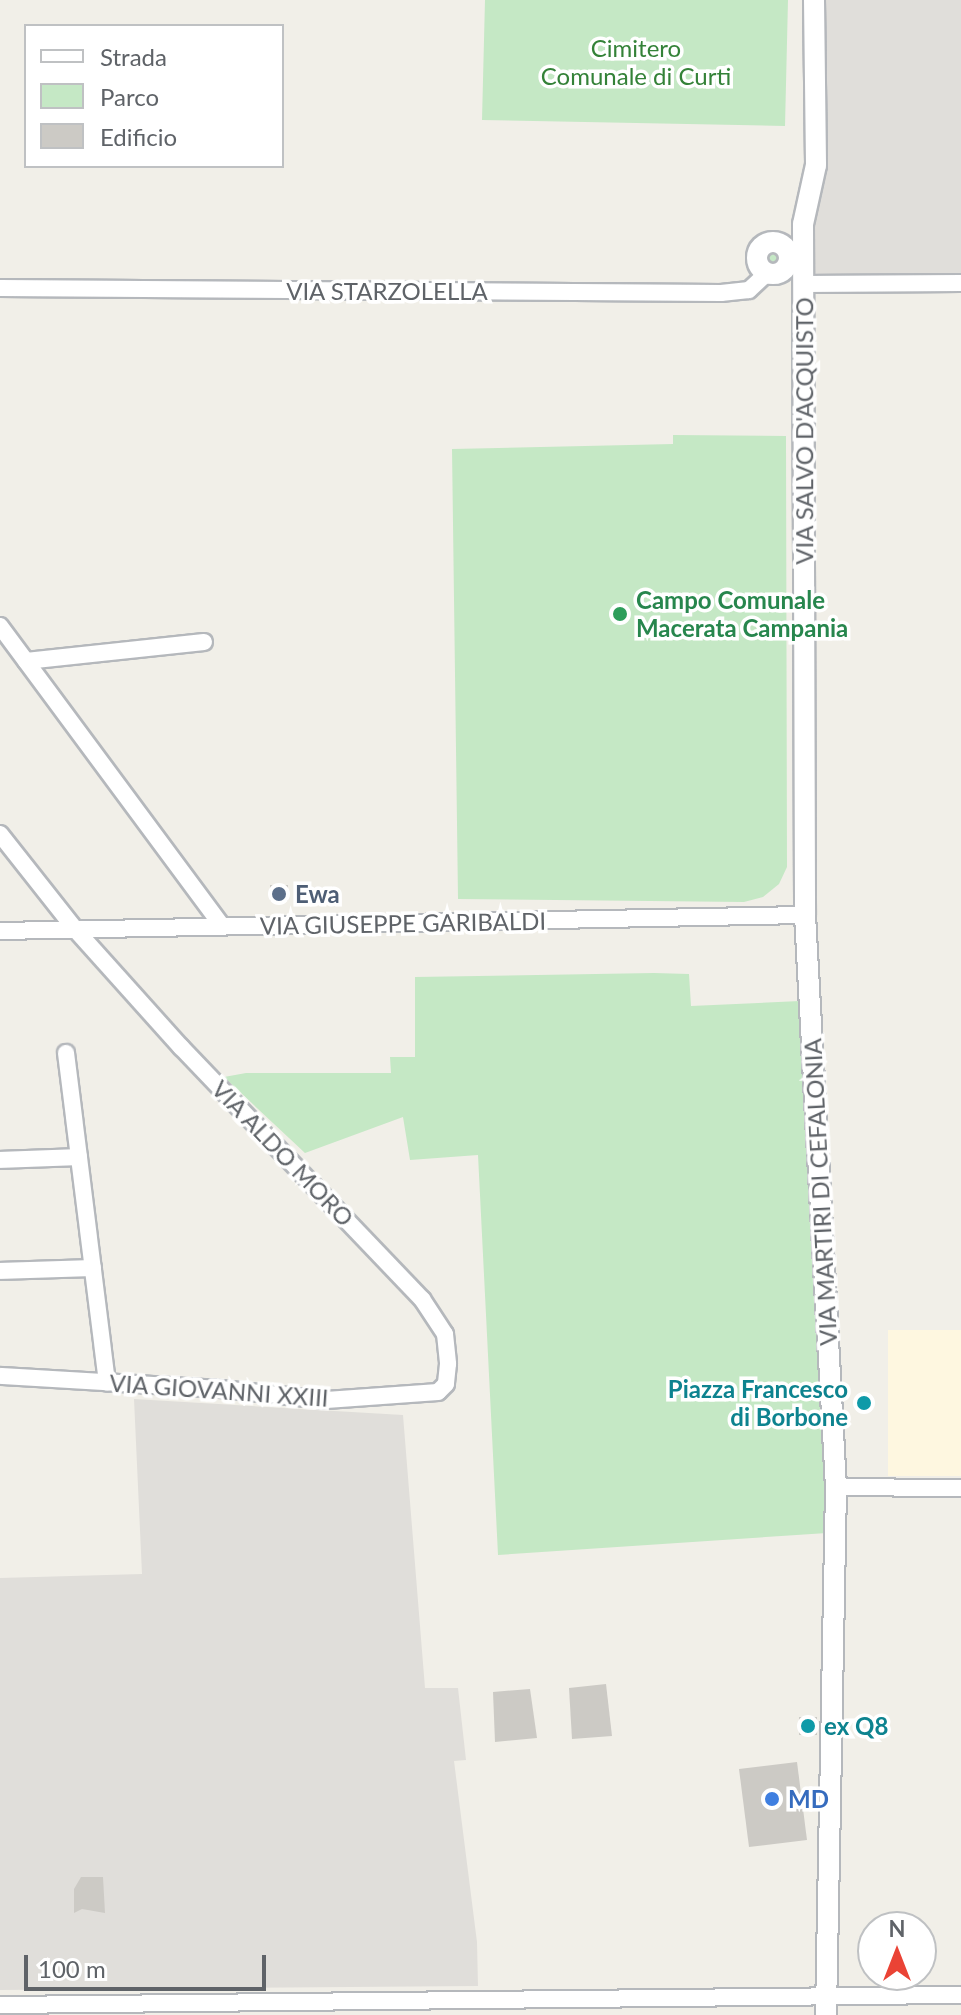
<!DOCTYPE html>
<style>
body{margin:0}
#map{position:relative;width:961px;height:2015px;overflow:hidden;background:#f1efe8;font-family:Lato,sans-serif}
div>[style]{position:absolute}
.commercial>*{inset:0;background:#fef7e0}
.industrial>*{inset:0;background:#e0deda}
.green>*{inset:0;background:#c5e8c5}
.round{border-radius:50%}
.building>*{inset:0;background:#cccac5}
.roads{filter:drop-shadow(2px 0 #b5b8bc) drop-shadow(-2px 0 #b5b8bc) drop-shadow(0 2px #b5b8bc) drop-shadow(0 -2px #b5b8bc)}
.minor>*{height:16px;margin:-8px;padding:0 8px;transform-origin:8px;border-radius:8px;background:#fff}
.tertiary>*{height:20px;margin:-10px;padding:0 10px;transform-origin:10px;border-radius:10px;background:#fff}
.tertiary>.ring{margin:-10px;padding:0;box-sizing:content-box;background:none;border:20px solid #fff;border-radius:50%}
.dots>*{width:22px;height:22px;translate:-50% -50%;box-sizing:border-box;border:4px solid #fff;border-radius:50%}
span{translate:-50% -50%;white-space:nowrap;text-align:center;line-height:1.15;-webkit-text-stroke:7px #fff;paint-order:stroke}
.park-label{font-size:24px;color:#348238}
.street-label{font-size:24px;color:#5f6368}
.leisure-label{font-size:24px;color:#27864d;font-weight:700}
.left{translate:0 -50%;text-align:left}
.service-label{font-size:24px;color:#4e5e75;font-weight:700}
.culture-label{font-size:24px;color:#0d838f;font-weight:700}
.right{translate:-100% -50%;text-align:right}
.shop-label{font-size:24px;color:#366cbe;font-weight:700}
.legend{position:absolute;left:24px;top:24px;width:260px;height:144px;box-sizing:border-box;background:#fff;border:2px solid #bfc1c3;margin:0;padding:10px 14px;list-style:none;font-size:24px;color:#5f6368}
.legend li{display:flex;align-items:center;gap:16px;height:40px}
.legend b{width:40px;border:2px solid #bfc1c3}
.north{position:absolute;left:857px;top:1911px;width:80px;height:80px;box-sizing:border-box;background:#fff;border:2px solid #bfc1c3;border-radius:50%;rotate:0deg;font-size:22px;font-weight:700;line-height:32px;text-align:center;color:#5f6368}
.north::after{content:'';display:block;margin:auto;width:28px;height:36px;background:#ea4335;clip-path:polygon(50% 0,100% 100%,50% 72%,0 100%)}
.scale{position:absolute;left:24px;top:1955px;width:242px;height:36px;box-sizing:border-box;border:4px solid #5f6368;border-top:0;padding-left:10px;font-size:24px;line-height:28px;white-space:nowrap;color:#5f6368;-webkit-text-stroke:6px #fff;paint-order:stroke}
</style>
<div id="map">
<div class="commercial">
<div style="clip-path:polygon(888px 1330px,961px 1330px,961px 1476px,888px 1476px)"></div>
</div>
<div class="industrial">
<div style="clip-path:polygon(824px 0,961px 0,961px 279px,809px 281px,826px 130px)"></div>
<div style="clip-path:polygon(134px 1399px,403px 1415px,425px 1688px,458px 1688px,466px 1760px,454px 1761px,477px 1942px,478px 1986px,0 1990px,0 1578px,142px 1574px)"></div>
</div>
<div class="green">
<div style="clip-path:polygon(485px 0,788px 0,785px 126px,482px 120px)"></div>
<div class="round" style="left:761px;top:246px;width:24px;height:24px"></div>
<div style="clip-path:polygon(673px 435px,786px 436px,787px 867px,779px 884px,763px 897px,744px 902px,458px 899px,452px 449px,673px 444px)"></div>
<div style="clip-path:polygon(654px 973px,689px 974px,691px 1006px,800px 1001px,825px 1422px,827px 1533px,498px 1555px,478px 1155px,410px 1160px,403px 1117px,305px 1153px,224px 1077px,246px 1073px,391px 1073px,390px 1057px,415px 1057px,415px 977px)"></div>
</div>
<div class="building">
<div style="clip-path:polygon(270px 885px,288px 885px,288px 901px,270px 901px)"></div>
<div style="clip-path:polygon(606px 1684px,612px 1736px,572px 1739px,569px 1688px)"></div>
<div style="clip-path:polygon(530px 1689px,537px 1738px,495px 1742px,493px 1692px)"></div>
<div style="clip-path:polygon(799px 1717px,817px 1717px,817px 1735px,799px 1735px)"></div>
<div style="clip-path:polygon(797px 1762px,807px 1840px,749px 1847px,739px 1769px)"></div>
<div style="clip-path:polygon(81px 1877px,103px 1877px,105px 1913px,82px 1909px,74px 1913px,74px 1889px)"></div>
</div>
<div class="roads">
<div class="minor">
<div style="left:803px;top:284px;width:158px;rotate:-0.4deg"></div>
<div style="left:0;top:288px;width:721px;rotate:0.4deg"></div>
<div style="left:721px;top:293px;width:28px;rotate:-6deg"></div>
<div style="left:749px;top:290px;width:25px;rotate:-43deg"></div>
<div style="left:0;top:626px;width:373px;rotate:53.5deg"></div>
<div style="left:26px;top:661px;width:179px;rotate:-6.1deg"></div>
<div style="left:0;top:834px;width:121px;rotate:51.7deg"></div>
<div style="left:75px;top:929px;width:159px;rotate:48.1deg"></div>
<div style="left:181px;top:1047px;width:349px;rotate:46.3deg"></div>
<div style="left:422px;top:1299px;width:42px;rotate:56.7deg"></div>
<div style="left:445px;top:1334px;width:30px;rotate:84deg"></div>
<div style="left:448px;top:1364px;width:20px;rotate:96deg"></div>
<div style="left:446px;top:1384px;width:11px;rotate:135deg"></div>
<div style="left:438px;top:1392px;width:112px;rotate:175.9deg"></div>
<div style="left:326px;top:1400px;width:106px;rotate:-174deg"></div>
<div style="left:221px;top:1389px;width:221px;rotate:-176.6deg"></div>
<div style="left:0;top:931px;width:805px;rotate:-1.14deg"></div>
<div style="left:66px;top:1053px;width:332px;rotate:82.9deg"></div>
<div style="left:0;top:1160px;width:79px;rotate:-2.2deg"></div>
<div style="left:0;top:1271px;width:93px;rotate:-1.8deg"></div>
<div style="left:836px;top:1487px;width:125px;rotate:0.5deg"></div>
<div style="left:0;top:2005px;width:961px;rotate:-0.6deg"></div>
</div>
<div class="tertiary">
<div style="left:814px;top:0;width:165px;rotate:89.3deg"></div>
<div style="left:816px;top:165px;width:60px;rotate:102.4deg"></div>
<div style="left:803px;top:224px;width:691px;rotate:89.83deg"></div>
<div style="left:805px;top:915px;width:573px;rotate:86.9deg"></div>
<div style="left:836px;top:1487px;width:528px;rotate:91.09deg"></div>
<div class="ring" style="left:757px;top:242px;width:12px;height:12px"></div>
</div>
</div>
<div class="dots">
<div style="left:620px;top:614px;background:#2e9e5b"></div>
<div style="left:279px;top:894px;background:#5c6f8a"></div>
<div style="left:864px;top:1403px;background:#0f9aa8"></div>
<div style="left:808px;top:1726px;background:#0f9aa8"></div>
<div style="left:772px;top:1799px;background:#3f7fe0"></div>
</div>
<div class="park-label">
<span style="left:636px;top:62px">Cimitero<br>Comunale di Curti</span>
</div>
<div class="street-label">
<span style="left:387px;top:291px">VIA STARZOLELLA</span>
<span style="left:804px;top:431px;rotate:-90deg">VIA SALVO D'ACQUISTO</span>
<span style="left:403px;top:923px;rotate:-1deg">VIA GIUSEPPE GARIBALDI</span>
<span style="left:283px;top:1153px;rotate:46deg">VIA ALDO MORO</span>
<span style="left:820px;top:1192px;rotate:-93deg">VIA MARTIRI DI CEFALONIA</span>
<span style="left:219px;top:1390px;rotate:4deg">VIA GIOVANNI XXIII</span>
</div>
<div class="leisure-label">
<span class="left" style="left:636px;top:614px">Campo Comunale<br>Macerata Campania</span>
</div>
<div class="service-label">
<span class="left" style="left:295px;top:894px">Ewa</span>
</div>
<div class="culture-label">
<span class="right" style="left:848px;top:1403px">Piazza Francesco<br>di Borbone</span>
<span class="left" style="left:824px;top:1726px">ex Q8</span>
</div>
<div class="shop-label">
<span class="left" style="left:788px;top:1799px">MD</span>
</div>
<ul class="legend">
<li><b style="height:10px;background:#fff"></b>Strada</li>
<li><b style="height:22px;background:#c5e8c5"></b>Parco</li>
<li><b style="height:22px;background:#cccac5"></b>Edificio</li>
</ul>
<div class="north">N</div>
<div class="scale">100 m</div>
</div>
